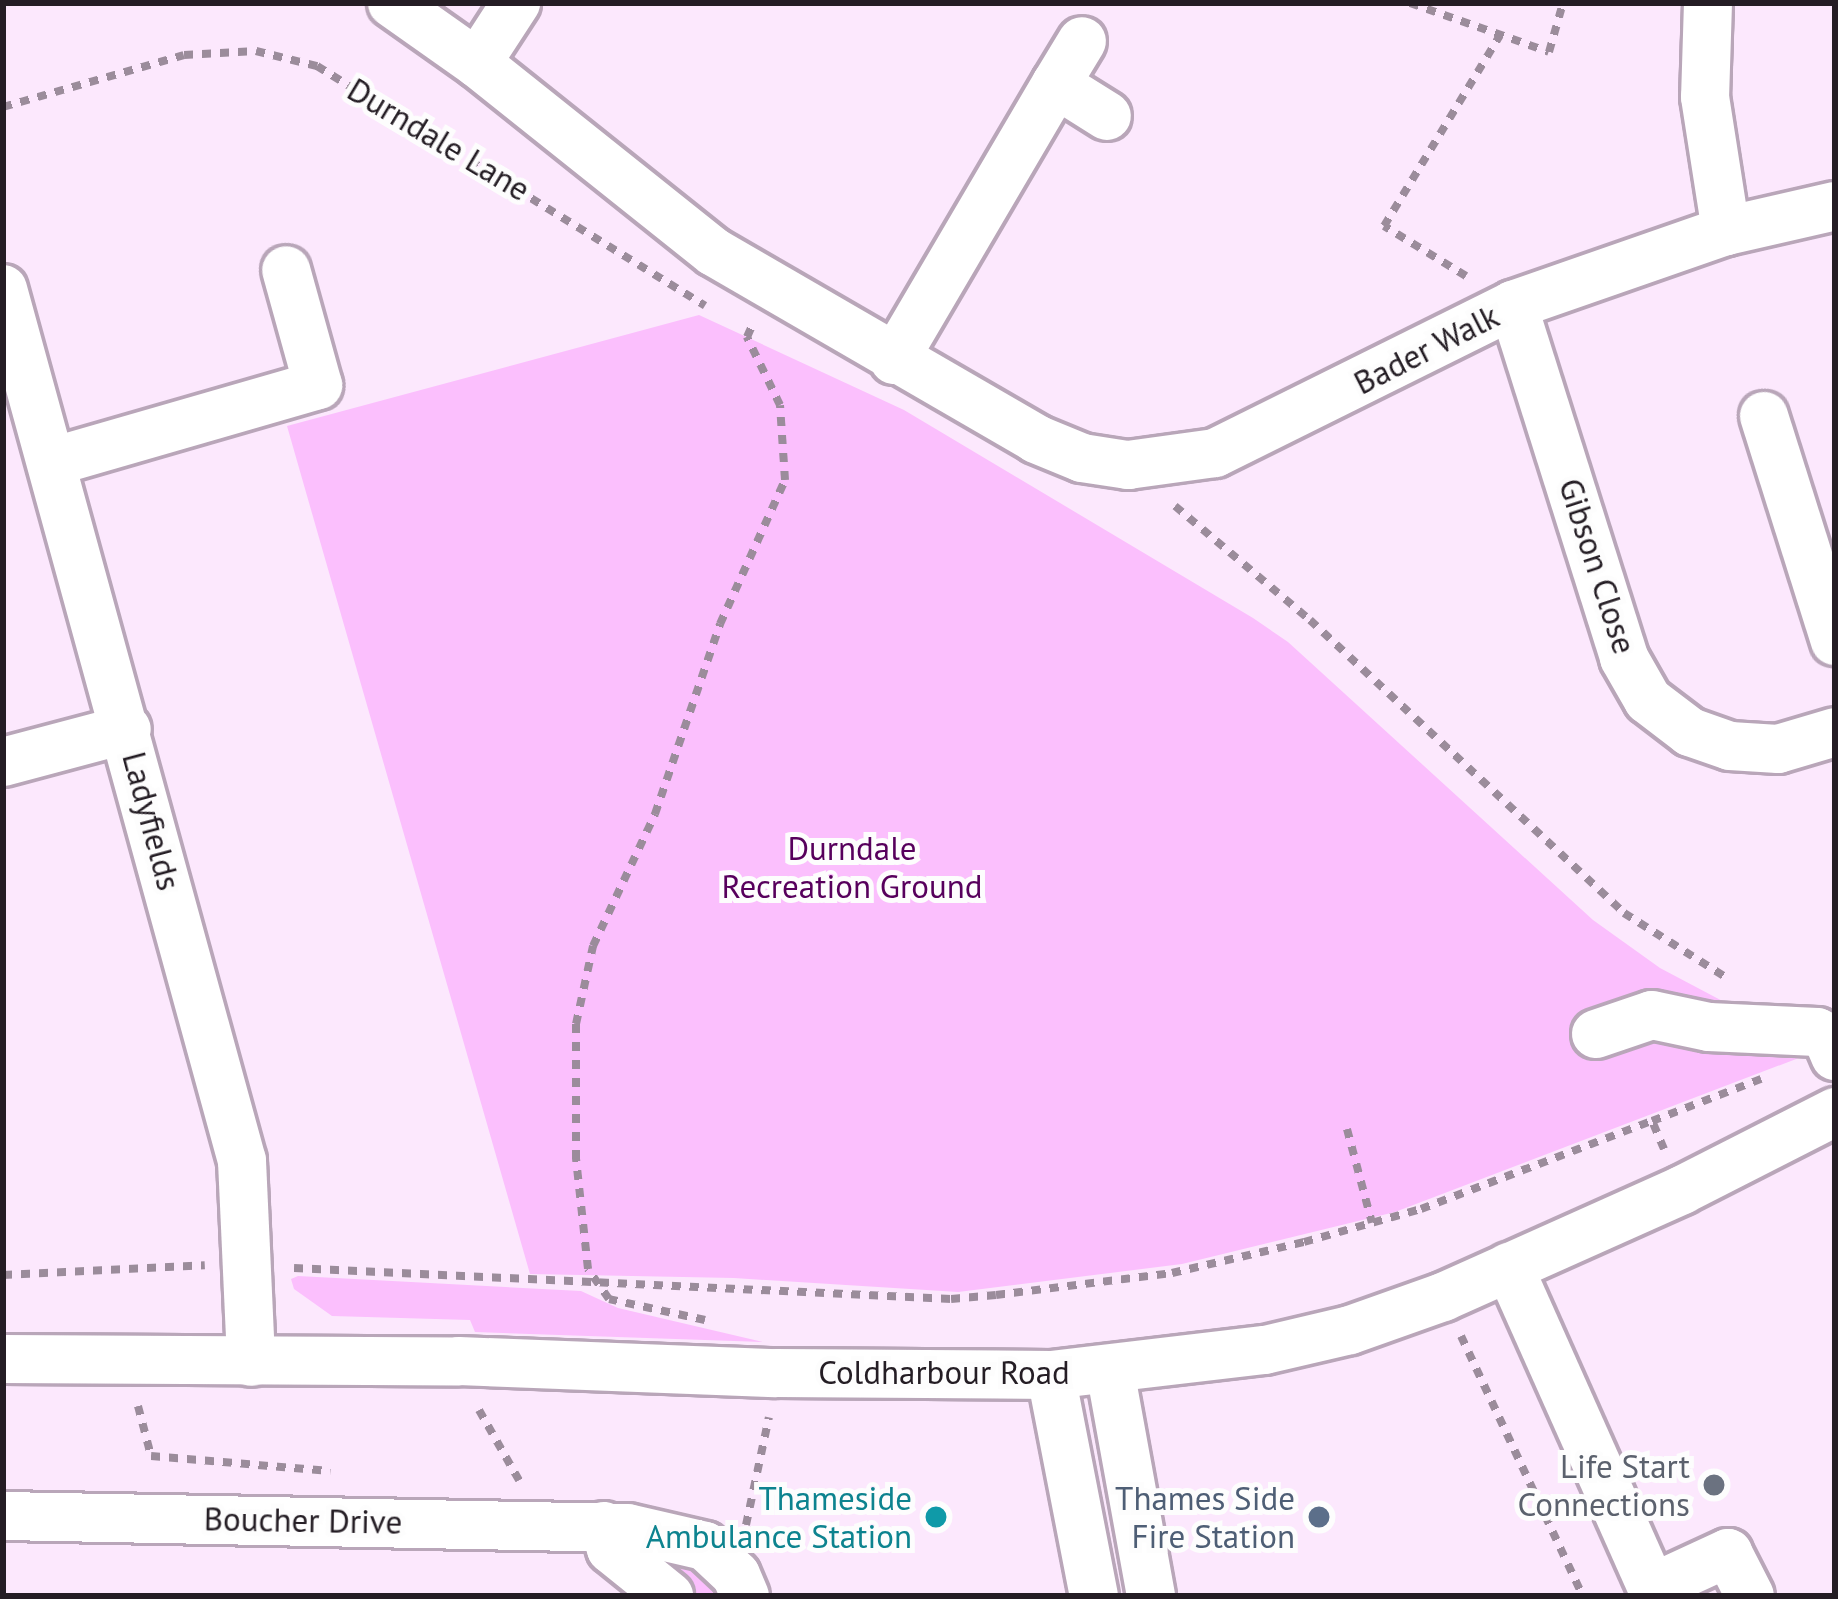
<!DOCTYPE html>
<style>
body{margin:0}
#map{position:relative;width:1838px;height:1599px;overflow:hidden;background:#fce8fd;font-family:"PT Sans",sans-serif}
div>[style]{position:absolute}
.green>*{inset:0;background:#fbbffd}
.path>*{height:8px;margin-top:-4px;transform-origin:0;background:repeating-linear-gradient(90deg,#9b8c9b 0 9px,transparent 0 18px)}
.roads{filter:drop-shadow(3px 0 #b9a6b9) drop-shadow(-3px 0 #b9a6b9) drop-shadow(0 3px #b9a6b9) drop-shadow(0 -3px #b9a6b9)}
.minor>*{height:48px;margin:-24px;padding:0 24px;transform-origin:24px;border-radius:24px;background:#fff}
.dots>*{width:33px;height:33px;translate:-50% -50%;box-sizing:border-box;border:6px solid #fdfdfd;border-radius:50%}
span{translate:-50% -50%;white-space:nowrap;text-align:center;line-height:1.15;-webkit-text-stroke:10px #fdfdfd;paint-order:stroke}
.street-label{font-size:33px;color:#241d24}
.park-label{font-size:33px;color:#57005c}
.worship-label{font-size:33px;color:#5b616d}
.right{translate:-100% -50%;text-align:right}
.culture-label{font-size:33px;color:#0d838f}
.service-label{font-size:33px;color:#4e5e75}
.frame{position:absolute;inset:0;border:6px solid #241d24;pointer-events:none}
</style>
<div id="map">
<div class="green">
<div style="clip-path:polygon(699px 315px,904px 410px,1253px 618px,1288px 642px,1593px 920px,1660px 968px,1817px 1051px,1395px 1212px,1182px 1264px,958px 1292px,734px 1278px,530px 1274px,287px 426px)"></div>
<div style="clip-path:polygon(298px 1276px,581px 1291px,618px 1308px,763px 1342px,475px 1332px,470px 1320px,332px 1316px,294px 1289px,291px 1279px)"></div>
<div style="clip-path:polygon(655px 1552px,689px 1556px,725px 1596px,684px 1596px)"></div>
</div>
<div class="path">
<div style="left:1410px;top:3px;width:147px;rotate:19.4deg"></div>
<div style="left:1549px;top:52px;width:51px;rotate:-74.1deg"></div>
<div style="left:3px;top:107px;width:188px;rotate:-16deg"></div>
<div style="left:184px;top:55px;width:72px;rotate:-3.2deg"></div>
<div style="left:256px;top:51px;width:63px;rotate:13.8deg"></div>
<div style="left:317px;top:66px;width:456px;rotate:31.7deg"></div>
<div style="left:1466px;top:276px;width:96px;rotate:-148.6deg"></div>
<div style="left:1384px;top:226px;width:223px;rotate:-58.7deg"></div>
<div style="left:1175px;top:506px;width:177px;rotate:40.2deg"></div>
<div style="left:1310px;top:620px;width:429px;rotate:43deg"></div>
<div style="left:1624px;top:913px;width:122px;rotate:32.3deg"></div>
<div style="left:1347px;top:1129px;width:97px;rotate:75.1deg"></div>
<div style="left:1664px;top:1149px;width:30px;rotate:-113deg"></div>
<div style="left:1652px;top:1121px;width:117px;rotate:-21.1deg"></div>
<div style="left:294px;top:1268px;width:658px;rotate:2.7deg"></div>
<div style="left:951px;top:1299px;width:45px;rotate:-5.1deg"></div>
<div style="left:996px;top:1295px;width:177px;rotate:-7.1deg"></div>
<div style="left:1172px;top:1273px;width:136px;rotate:-13.2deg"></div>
<div style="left:1304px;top:1242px;width:122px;rotate:-15.8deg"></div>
<div style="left:1421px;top:1209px;width:247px;rotate:-20.9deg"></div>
<div style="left:3px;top:1275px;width:202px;rotate:-2.8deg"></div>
<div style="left:705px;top:1320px;width:98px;rotate:-167.7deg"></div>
<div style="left:609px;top:1299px;width:37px;rotate:-125deg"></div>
<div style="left:588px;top:1269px;width:111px;rotate:-96.2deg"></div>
<div style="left:576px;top:1159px;width:135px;rotate:-90deg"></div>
<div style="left:576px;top:1024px;width:80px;rotate:-77.7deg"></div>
<div style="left:593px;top:946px;width:146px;rotate:-64.8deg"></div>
<div style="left:655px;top:814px;width:201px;rotate:-71.1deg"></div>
<div style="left:720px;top:624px;width:158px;rotate:-65.7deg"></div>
<div style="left:785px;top:480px;width:75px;rotate:-93.8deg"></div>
<div style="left:780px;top:405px;width:76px;rotate:-115.9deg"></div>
<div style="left:747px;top:337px;width:10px;rotate:-66deg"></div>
<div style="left:1461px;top:1336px;width:287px;rotate:64.9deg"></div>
<div style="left:138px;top:1406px;width:52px;rotate:75.4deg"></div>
<div style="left:151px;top:1456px;width:180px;rotate:4.8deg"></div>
<div style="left:479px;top:1410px;width:81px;rotate:60.3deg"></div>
<div style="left:746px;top:1525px;width:110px;rotate:-78deg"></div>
</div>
<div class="roads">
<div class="minor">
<div style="left:392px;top:3px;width:104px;rotate:35.2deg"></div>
<div style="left:477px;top:63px;width:303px;rotate:38.6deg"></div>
<div style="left:714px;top:252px;width:372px;rotate:30.1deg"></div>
<div style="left:1036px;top:439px;width:50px;rotate:22.4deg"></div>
<div style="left:1082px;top:458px;width:47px;rotate:8.7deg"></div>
<div style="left:1128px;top:465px;width:88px;rotate:-7.9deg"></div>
<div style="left:1215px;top:453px;width:333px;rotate:-26.4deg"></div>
<div style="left:1513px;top:305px;width:225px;rotate:-19.2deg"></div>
<div style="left:1726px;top:231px;width:112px;rotate:-12.9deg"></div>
<div style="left:1708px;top:3px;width:94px;rotate:91.8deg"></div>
<div style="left:1705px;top:97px;width:136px;rotate:81.1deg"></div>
<div style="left:477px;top:63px;width:72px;rotate:-57deg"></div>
<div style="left:1056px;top:84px;width:50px;rotate:-58.8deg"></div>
<div style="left:3px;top:289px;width:904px;rotate:74.67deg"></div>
<div style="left:242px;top:1161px;width:201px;rotate:87.4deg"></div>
<div style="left:1513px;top:305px;width:370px;rotate:72.5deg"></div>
<div style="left:1624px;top:658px;width:48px;rotate:60.3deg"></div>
<div style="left:1648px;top:700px;width:53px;rotate:37.3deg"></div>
<div style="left:1690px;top:732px;width:42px;rotate:19.3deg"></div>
<div style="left:1730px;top:746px;width:48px;rotate:3.6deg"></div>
<div style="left:1778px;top:749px;width:59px;rotate:-16.6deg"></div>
<div style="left:894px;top:360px;width:320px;rotate:-59.6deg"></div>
<div style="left:1056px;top:84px;width:60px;rotate:32.1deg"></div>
<div style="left:1764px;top:416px;width:236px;rotate:72.5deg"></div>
<div style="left:52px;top:462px;width:277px;rotate:-16.1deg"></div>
<div style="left:318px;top:385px;width:119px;rotate:-105.5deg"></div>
<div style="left:3px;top:762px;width:128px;rotate:-14.9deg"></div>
<div style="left:1596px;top:1034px;width:59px;rotate:-18.7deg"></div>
<div style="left:1652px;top:1015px;width:58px;rotate:11.9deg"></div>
<div style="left:1709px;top:1027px;width:108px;rotate:2.7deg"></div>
<div style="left:1817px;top:1032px;width:11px;rotate:27deg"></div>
<div style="left:1827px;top:1037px;width:21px;rotate:67deg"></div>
<div style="left:1509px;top:1267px;width:351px;rotate:66deg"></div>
<div style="left:1652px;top:1588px;width:84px;rotate:-24.7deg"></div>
<div style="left:1728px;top:1553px;width:48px;rotate:62.9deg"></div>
<div style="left:3px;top:1359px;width:456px;rotate:0.3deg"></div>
<div style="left:459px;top:1361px;width:317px;rotate:2.2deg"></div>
<div style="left:776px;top:1373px;width:275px;rotate:0.4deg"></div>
<div style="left:1051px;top:1375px;width:215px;rotate:-6.7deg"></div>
<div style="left:1265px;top:1350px;width:87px;rotate:-13.2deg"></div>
<div style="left:1350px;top:1330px;width:99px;rotate:-19.5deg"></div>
<div style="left:1443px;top:1297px;width:262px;rotate:-24.1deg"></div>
<div style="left:1682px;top:1190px;width:172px;rotate:-27deg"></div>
<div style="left:1110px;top:1370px;width:230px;rotate:79.7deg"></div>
<div style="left:1051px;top:1375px;width:225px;rotate:79deg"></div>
<div style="left:3px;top:1516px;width:624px;rotate:1.1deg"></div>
<div style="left:627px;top:1528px;width:80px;rotate:13deg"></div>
<div style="left:705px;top:1546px;width:42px;rotate:43.1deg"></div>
<div style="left:736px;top:1575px;width:23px;rotate:67deg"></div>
<div style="left:604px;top:1526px;width:24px;rotate:73deg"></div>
<div style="left:611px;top:1549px;width:75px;rotate:39deg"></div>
</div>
</div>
<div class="dots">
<div style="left:1714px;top:1485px;background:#6b7280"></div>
<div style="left:936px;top:1517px;background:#0f9aa8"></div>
<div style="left:1319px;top:1517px;background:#5c6f8a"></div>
</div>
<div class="street-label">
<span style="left:439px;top:139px;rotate:31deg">Durndale Lane</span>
<span style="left:1426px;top:349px;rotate:-27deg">Bader Walk</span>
<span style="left:1598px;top:566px;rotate:72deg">Gibson Close</span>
<span style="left:152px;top:821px;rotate:75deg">Ladyfields</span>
<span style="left:944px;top:1372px">Coldharbour Road</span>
<span style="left:303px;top:1520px;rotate:1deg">Boucher Drive</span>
</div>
<div class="park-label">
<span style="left:852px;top:867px">Durndale<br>Recreation Ground</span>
</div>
<div class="worship-label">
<span class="right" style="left:1690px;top:1485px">Life Start<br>Connections</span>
</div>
<div class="culture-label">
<span class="right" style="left:912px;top:1517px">Thameside<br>Ambulance Station</span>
</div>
<div class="service-label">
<span class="right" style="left:1295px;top:1517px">Thames Side<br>Fire Station</span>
</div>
<div class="frame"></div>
</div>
